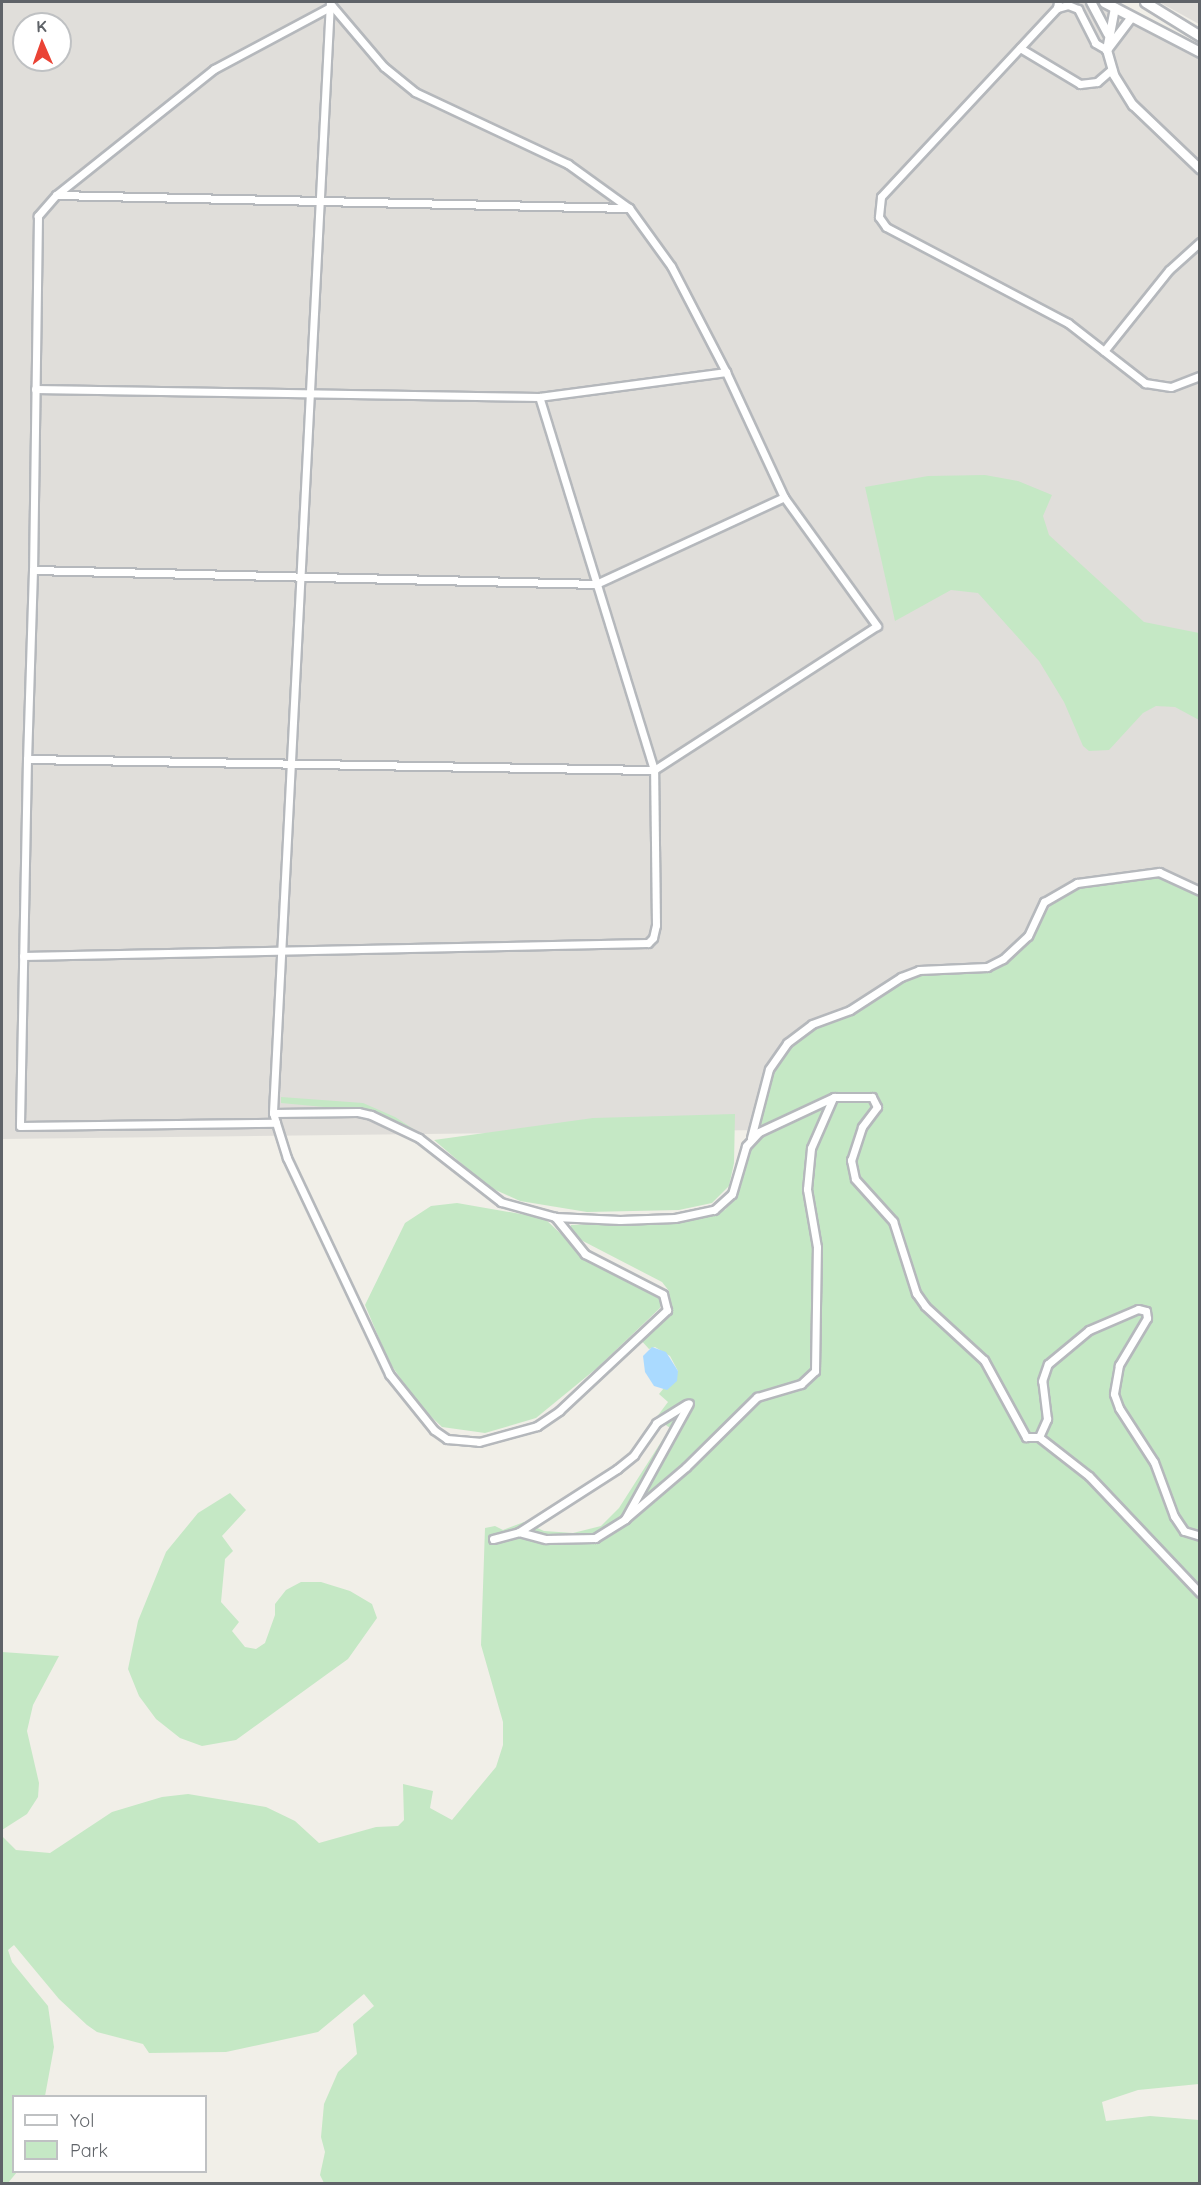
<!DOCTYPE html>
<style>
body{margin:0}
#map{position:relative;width:1201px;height:2185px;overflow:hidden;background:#f1efe8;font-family:Quicksand,sans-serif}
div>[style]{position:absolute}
.industrial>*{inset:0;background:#e0deda}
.green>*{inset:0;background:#c5e8c5}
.water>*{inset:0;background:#aadaff}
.roads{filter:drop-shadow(2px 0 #b5b8bc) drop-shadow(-2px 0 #b5b8bc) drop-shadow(0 2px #b5b8bc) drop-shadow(0 -2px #b5b8bc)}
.minor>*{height:7px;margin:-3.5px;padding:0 3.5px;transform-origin:3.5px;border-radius:3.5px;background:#fff}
.tertiary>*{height:8px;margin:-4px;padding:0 4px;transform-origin:4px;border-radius:4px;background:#fff}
.secondary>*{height:9px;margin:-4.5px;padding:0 4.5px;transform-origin:4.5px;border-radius:4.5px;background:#fff}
span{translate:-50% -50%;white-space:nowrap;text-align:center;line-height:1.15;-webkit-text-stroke:4.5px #fff;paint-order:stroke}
.frame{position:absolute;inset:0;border:3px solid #5f6368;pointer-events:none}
.legend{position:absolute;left:12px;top:2095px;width:195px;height:78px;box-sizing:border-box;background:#fff;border:2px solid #bfc1c3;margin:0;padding:8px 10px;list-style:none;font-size:18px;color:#5f6368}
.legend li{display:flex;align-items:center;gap:12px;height:30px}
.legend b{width:30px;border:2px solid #bfc1c3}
.north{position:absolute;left:12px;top:12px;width:60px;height:60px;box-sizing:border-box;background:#fff;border:2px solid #bfc1c3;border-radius:50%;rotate:358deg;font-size:16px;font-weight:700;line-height:24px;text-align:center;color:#5f6368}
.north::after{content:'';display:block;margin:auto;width:21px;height:27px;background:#ea4335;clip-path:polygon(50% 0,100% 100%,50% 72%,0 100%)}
</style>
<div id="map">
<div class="industrial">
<div style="clip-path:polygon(evenodd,2px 2px,1093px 2px,1199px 59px,1199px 1125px,2px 1139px,2px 2px,24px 24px,60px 24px,60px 60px,24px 60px,24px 24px)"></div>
<div style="clip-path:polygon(1159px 2px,1199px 2px,1199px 24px)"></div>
</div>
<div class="green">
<div style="clip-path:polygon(985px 475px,1018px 481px,1052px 495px,1043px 516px,1049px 535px,1144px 622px,1199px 633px,1199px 720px,1175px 707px,1156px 706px,1143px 713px,1109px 750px,1089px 751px,1083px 746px,1064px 702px,1039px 661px,978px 593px,951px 590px,895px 621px,865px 487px,928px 476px)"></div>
<div style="clip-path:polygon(1151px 876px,1177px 882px,1200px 897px,1199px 2084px,1138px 2090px,1102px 2102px,1106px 2121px,1150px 2116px,1199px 2120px,1199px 2183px,324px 2183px,320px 2175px,325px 2152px,321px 2137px,324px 2104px,338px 2072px,357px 2054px,353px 2024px,374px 2006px,364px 1994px,318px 2032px,226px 2052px,149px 2053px,143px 2044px,97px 2032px,87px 2025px,59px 1999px,14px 1945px,8px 1950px,12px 1962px,48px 2006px,54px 2047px,45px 2096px,14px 2096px,14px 2172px,17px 2172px,8px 2183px,2px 2183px,2px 1836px,16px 1850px,50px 1853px,112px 1812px,162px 1797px,188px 1794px,266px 1807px,295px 1821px,319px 1843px,376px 1827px,398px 1826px,404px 1820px,403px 1784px,433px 1791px,430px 1808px,452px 1820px,496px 1767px,503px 1745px,503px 1722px,481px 1645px,485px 1528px,495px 1526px,503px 1530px,524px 1522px,544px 1531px,573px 1533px,601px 1526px,619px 1508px,670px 1428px,656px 1418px,668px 1402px,659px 1394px,678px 1371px,670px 1356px,655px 1347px,649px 1349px,639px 1338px,669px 1310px,669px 1291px,662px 1282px,579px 1239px,570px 1230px,571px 1225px,692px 1220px,725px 1210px,737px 1194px,770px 1077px,796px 1040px,822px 1024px,862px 1008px,910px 978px,932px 973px,981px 973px,997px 969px,1034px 931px,1053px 902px,1073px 888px)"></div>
<div style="clip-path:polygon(281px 1097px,363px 1103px,395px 1117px,418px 1132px,367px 1111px,281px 1103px)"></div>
<div style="clip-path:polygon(735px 1114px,734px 1163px,729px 1186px,712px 1203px,679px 1210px,587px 1212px,520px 1201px,489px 1187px,434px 1140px,593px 1118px)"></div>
<div style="clip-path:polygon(457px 1203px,544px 1218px,577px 1249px,659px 1294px,661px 1300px,660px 1308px,597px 1368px,536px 1418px,485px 1433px,442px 1427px,420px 1406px,389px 1362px,365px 1305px,405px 1223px,431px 1206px)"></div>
<div style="clip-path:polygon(230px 1493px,246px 1510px,222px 1536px,233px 1551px,225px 1559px,221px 1602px,239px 1622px,232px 1631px,245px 1647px,256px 1649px,265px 1643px,275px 1615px,275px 1604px,286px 1590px,301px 1582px,321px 1582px,350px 1591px,372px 1604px,377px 1618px,348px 1659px,236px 1740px,202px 1746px,180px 1738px,156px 1719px,139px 1696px,128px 1669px,138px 1621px,166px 1552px,198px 1513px)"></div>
<div style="clip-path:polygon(2px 1652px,59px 1656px,33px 1705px,27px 1731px,39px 1783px,38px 1797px,27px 1814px,2px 1830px)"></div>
</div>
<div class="water">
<div style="clip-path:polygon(652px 1347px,666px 1352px,678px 1371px,677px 1381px,667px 1390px,654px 1386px,645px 1372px,643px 1356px)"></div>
</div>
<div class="roads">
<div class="minor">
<div style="left:330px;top:2px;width:1112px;rotate:92.94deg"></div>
<div style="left:273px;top:1113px;width:47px;rotate:72.7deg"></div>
<div style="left:287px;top:1158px;width:239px;rotate:64.7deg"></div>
<div style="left:389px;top:1374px;width:72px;rotate:51.2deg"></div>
<div style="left:434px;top:1430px;width:16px;rotate:35deg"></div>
<div style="left:447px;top:1439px;width:32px;rotate:5deg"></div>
<div style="left:479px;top:1442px;width:60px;rotate:-15.4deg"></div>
<div style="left:537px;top:1426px;width:27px;rotate:-34deg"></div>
<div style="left:559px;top:1411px;width:148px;rotate:-43.1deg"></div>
<div style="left:667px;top:1310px;width:16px;rotate:-104deg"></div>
<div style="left:663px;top:1294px;width:88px;rotate:-152.9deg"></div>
<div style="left:585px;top:1254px;width:48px;rotate:-129deg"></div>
<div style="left:1058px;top:2px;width:6px;rotate:99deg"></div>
<div style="left:1057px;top:8px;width:258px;rotate:133deg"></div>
<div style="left:881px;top:197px;width:20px;rotate:96deg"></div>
<div style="left:879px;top:217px;width:12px;rotate:55deg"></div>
<div style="left:886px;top:227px;width:206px;rotate:27.8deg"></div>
<div style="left:1068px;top:323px;width:98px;rotate:37.9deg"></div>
<div style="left:1145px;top:383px;width:26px;rotate:9deg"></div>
<div style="left:1171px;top:387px;width:31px;rotate:-21deg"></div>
<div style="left:1057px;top:8px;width:11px;rotate:-15deg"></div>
<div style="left:1068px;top:5px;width:11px;rotate:22deg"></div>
<div style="left:1078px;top:9px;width:38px;rotate:63deg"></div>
<div style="left:1095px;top:43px;width:14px;rotate:30deg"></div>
<div style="left:1020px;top:48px;width:70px;rotate:31deg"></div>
<div style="left:1080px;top:84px;width:17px;rotate:-7deg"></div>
<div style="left:1097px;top:82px;width:20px;rotate:-41deg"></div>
<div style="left:56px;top:195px;width:573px;rotate:1.3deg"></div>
<div style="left:1104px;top:351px;width:104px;rotate:-51.3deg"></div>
<div style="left:1169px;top:270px;width:42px;rotate:-42.1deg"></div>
<div style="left:35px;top:389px;width:504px;rotate:0.91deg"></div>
<div style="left:539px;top:397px;width:189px;rotate:-7.6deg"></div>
<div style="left:33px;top:570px;width:563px;rotate:1.42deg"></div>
<div style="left:596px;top:584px;width:207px;rotate:-24.8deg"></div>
<div style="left:27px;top:759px;width:627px;rotate:1.01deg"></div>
<div style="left:654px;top:770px;width:265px;rotate:-32.9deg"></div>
<div style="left:877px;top:626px;width:159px;rotate:-125.8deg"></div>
<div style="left:784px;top:497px;width:138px;rotate:-114.9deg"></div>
<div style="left:726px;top:372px;width:119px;rotate:-117.4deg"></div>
<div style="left:671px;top:266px;width:72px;rotate:-125.9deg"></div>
<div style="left:629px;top:208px;width:75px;rotate:-144.2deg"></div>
<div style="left:568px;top:164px;width:169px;rotate:-154.8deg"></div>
<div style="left:415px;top:92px;width:40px;rotate:-141deg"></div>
<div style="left:384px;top:67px;width:80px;rotate:-130.4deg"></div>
<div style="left:332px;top:6px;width:134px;rotate:151.9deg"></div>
<div style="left:214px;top:69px;width:202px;rotate:141.4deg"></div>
<div style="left:56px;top:195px;width:28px;rotate:131deg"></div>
<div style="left:38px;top:216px;width:354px;rotate:90.8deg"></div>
<div style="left:33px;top:570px;width:189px;rotate:91.8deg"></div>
<div style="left:27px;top:759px;width:367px;rotate:91.1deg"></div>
<div style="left:20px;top:1126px;width:256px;rotate:-0.7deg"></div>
<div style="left:23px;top:956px;width:625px;rotate:-1.19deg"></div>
<div style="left:648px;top:943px;width:7px;rotate:-45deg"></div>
<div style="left:653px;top:938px;width:13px;rotate:-77deg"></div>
<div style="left:656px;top:925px;width:155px;rotate:-90.7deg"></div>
<div style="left:654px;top:770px;width:390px;rotate:-107.1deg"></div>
<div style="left:273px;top:1113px;width:85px;rotate:-0.7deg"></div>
<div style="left:358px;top:1112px;width:13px;rotate:13deg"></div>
<div style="left:371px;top:1115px;width:53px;rotate:25.6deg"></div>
<div style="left:419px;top:1138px;width:104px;rotate:38deg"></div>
<div style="left:501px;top:1202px;width:56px;rotate:15.5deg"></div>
<div style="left:555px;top:1217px;width:65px;rotate:2.6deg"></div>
<div style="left:620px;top:1220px;width:55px;rotate:-2.1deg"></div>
<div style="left:675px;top:1218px;width:40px;rotate:-12deg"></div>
<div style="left:714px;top:1210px;width:24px;rotate:-42deg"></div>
<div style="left:732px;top:1194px;width:50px;rotate:-73.7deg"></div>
<div style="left:746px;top:1146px;width:19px;rotate:-47deg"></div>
<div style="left:759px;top:1132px;width:83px;rotate:-25deg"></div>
<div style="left:834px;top:1097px;width:38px"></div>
<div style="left:872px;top:1097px;width:11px;rotate:63deg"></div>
<div style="left:877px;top:1107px;width:25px;rotate:127deg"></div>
<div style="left:862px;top:1127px;width:35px;rotate:108deg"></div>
<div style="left:851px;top:1160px;width:19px;rotate:78deg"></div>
<div style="left:855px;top:1179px;width:57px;rotate:47.9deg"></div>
<div style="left:893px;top:1221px;width:76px;rotate:72.3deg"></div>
<div style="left:916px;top:1293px;width:16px;rotate:55deg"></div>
<div style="left:925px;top:1306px;width:80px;rotate:42.5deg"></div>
<div style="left:984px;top:1360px;width:88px;rotate:61.4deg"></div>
<div style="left:1026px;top:1437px;width:13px"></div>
<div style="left:1039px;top:1437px;width:20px;rotate:-66deg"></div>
<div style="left:1047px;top:1419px;width:38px;rotate:-97deg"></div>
<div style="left:1042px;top:1381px;width:18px;rotate:-71deg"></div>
<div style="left:1048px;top:1364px;width:53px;rotate:-39.7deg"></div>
<div style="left:1089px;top:1330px;width:53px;rotate:-23.2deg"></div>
<div style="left:1138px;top:1309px;width:8px;rotate:14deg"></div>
<div style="left:1146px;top:1311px;width:7px;rotate:82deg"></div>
<div style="left:1147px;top:1318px;width:55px;rotate:120.8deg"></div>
<div style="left:1119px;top:1365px;width:29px;rotate:100deg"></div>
<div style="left:1114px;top:1394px;width:15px;rotate:70deg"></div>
<div style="left:1119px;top:1408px;width:64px;rotate:57.1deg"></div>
<div style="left:1154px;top:1462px;width:58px;rotate:69.7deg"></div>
<div style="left:1174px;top:1516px;width:18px;rotate:56deg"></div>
<div style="left:1184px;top:1531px;width:17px;rotate:17deg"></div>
<div style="left:751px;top:1138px;width:71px;rotate:-75.4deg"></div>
<div style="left:769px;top:1069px;width:32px;rotate:-55deg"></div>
<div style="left:787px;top:1043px;width:31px;rotate:-37deg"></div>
<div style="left:812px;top:1024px;width:40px;rotate:-20.2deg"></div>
<div style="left:850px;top:1010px;width:61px;rotate:-32.9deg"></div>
<div style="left:901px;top:977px;width:19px;rotate:-21deg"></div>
<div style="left:919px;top:970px;width:68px;rotate:-2.5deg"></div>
<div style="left:987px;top:967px;width:18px;rotate:-27deg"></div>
<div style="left:1003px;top:959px;width:34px;rotate:-43deg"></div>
<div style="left:1028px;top:936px;width:38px;rotate:-65deg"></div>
<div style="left:1044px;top:902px;width:38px;rotate:-30deg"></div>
<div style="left:1077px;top:883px;width:83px;rotate:-7.6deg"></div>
<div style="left:1159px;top:872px;width:45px;rotate:24.9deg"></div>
<div style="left:1039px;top:1437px;width:63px;rotate:38deg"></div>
<div style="left:1089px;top:1476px;width:161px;rotate:46.5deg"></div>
<div style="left:625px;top:1519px;width:80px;rotate:-40.4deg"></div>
<div style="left:686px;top:1467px;width:100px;rotate:-44.6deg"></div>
<div style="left:757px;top:1397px;width:46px;rotate:-16.5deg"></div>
<div style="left:801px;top:1384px;width:19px;rotate:-43deg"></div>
<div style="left:815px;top:1371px;width:124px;rotate:-89.1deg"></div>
<div style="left:817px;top:1247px;width:59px;rotate:-99.8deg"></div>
<div style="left:807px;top:1189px;width:41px;rotate:-84.4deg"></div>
<div style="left:811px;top:1148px;width:55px;rotate:-66.3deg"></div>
<div style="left:519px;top:1532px;width:28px;rotate:15deg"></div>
<div style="left:546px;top:1539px;width:49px;rotate:-1.2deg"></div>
<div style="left:595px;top:1538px;width:36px;rotate:-32deg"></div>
<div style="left:625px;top:1519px;width:132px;rotate:-61.1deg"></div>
<div style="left:493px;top:1539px;width:27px;rotate:-15deg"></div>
<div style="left:519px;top:1532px;width:117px;rotate:-32.7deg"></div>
<div style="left:617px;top:1469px;width:22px;rotate:-39deg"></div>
<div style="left:634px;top:1455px;width:39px;rotate:-55deg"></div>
<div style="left:656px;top:1423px;width:36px;rotate:-32deg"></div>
</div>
<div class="tertiary">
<div style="left:1091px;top:2px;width:36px;rotate:62deg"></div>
<div style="left:1115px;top:8px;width:43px;rotate:100.8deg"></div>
<div style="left:1107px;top:50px;width:26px;rotate:74deg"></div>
<div style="left:1114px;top:75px;width:36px;rotate:58deg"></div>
<div style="left:1133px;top:105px;width:93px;rotate:43.7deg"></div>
<div style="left:1107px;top:50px;width:41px;rotate:-52.9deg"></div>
</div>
<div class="secondary">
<div style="left:1104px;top:2px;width:108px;rotate:27.5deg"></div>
<div style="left:1145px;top:2px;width:65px;rotate:31.7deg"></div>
</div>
</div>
<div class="frame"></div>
<ul class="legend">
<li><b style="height:8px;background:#fff"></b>Yol</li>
<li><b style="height:16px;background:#c5e8c5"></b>Park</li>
</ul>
<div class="north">K</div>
</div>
